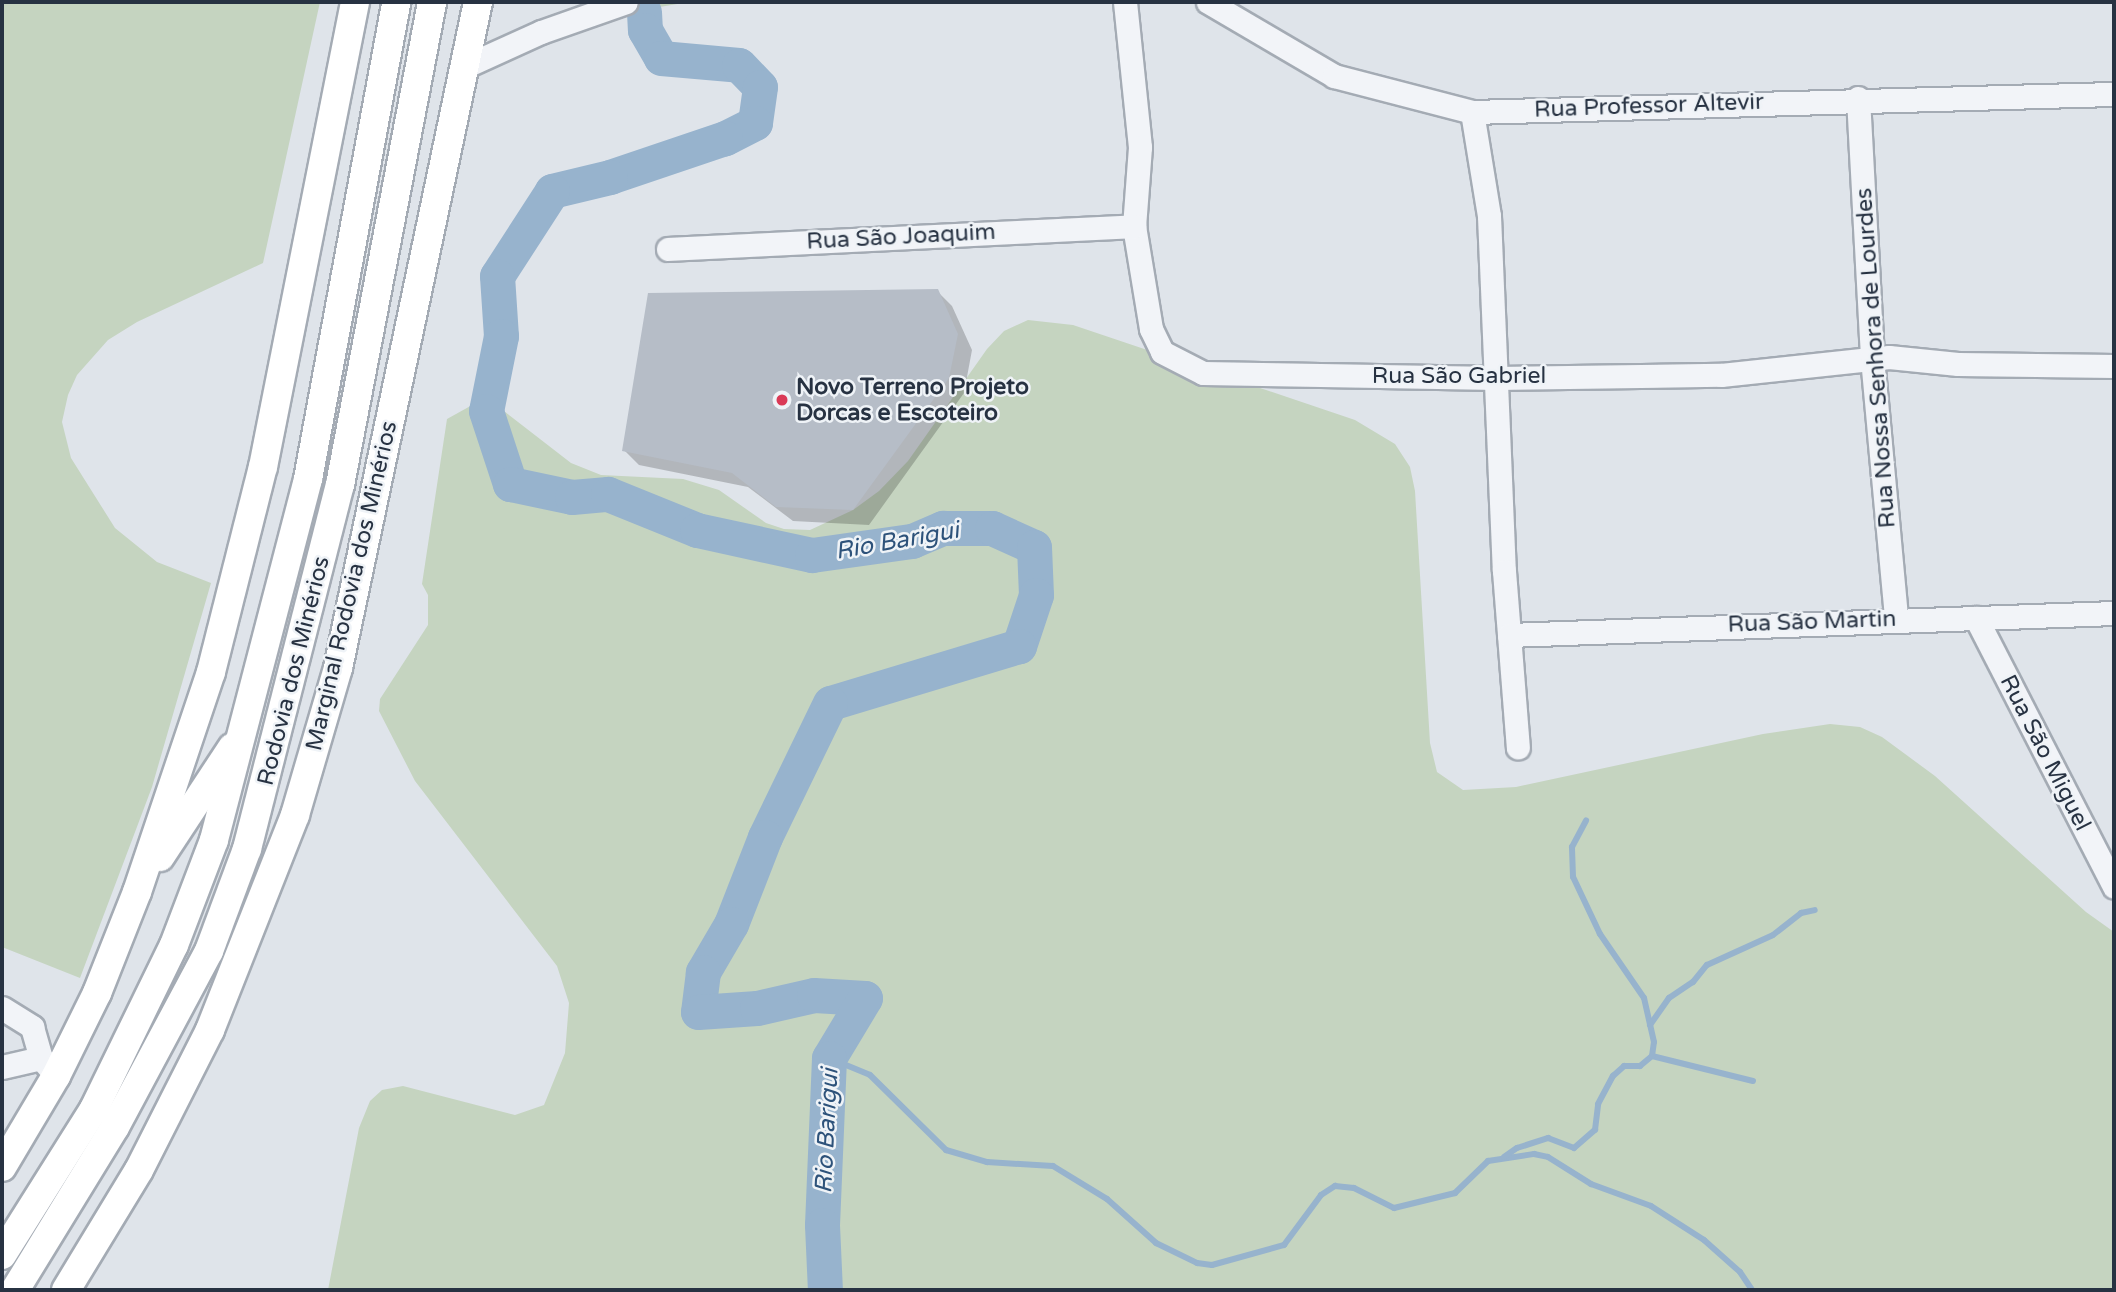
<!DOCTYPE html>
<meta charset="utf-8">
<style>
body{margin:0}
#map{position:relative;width:2116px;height:1292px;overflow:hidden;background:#dfe4ea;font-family:"Varela Round",sans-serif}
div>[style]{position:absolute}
.green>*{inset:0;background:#c5d4c0}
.shadow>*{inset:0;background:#0003}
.stream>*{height:6px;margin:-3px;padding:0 3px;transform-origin:3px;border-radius:3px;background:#97b3cd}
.river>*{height:35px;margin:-17.5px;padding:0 17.5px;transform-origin:17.5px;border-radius:17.5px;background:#97b3cd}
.building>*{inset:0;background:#b6bdc7}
.roads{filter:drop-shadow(2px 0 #a4abb4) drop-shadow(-2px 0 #a4abb4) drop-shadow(0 2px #a4abb4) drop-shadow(0 -2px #a4abb4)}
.minor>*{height:23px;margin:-11.5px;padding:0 11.5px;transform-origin:11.5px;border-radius:11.5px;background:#f2f4f8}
.major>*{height:28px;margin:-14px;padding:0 14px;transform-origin:14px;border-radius:14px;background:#fff}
.dots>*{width:19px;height:19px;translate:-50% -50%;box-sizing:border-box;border:4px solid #eff3f7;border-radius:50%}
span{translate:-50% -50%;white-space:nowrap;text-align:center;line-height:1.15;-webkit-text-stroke:5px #eff3f7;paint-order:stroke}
.street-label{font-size:23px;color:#273242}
.poi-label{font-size:23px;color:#273242;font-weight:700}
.left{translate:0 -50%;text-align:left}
.water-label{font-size:24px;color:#2d527a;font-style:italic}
.frame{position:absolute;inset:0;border:4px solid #273242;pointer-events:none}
</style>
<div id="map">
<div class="green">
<div style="clip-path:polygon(2px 2px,320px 2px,263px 263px,137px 322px,108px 340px,77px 375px,68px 395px,62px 422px,71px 458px,115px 528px,157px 562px,211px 583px,152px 787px,80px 978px,2px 947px)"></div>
<div style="clip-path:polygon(623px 2px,689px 2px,648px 9px)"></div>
<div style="clip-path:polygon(1028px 320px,1073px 325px,1355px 420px,1395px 444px,1410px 467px,1415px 491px,1430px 743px,1437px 772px,1463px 790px,1516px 787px,1763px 734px,1830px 724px,1860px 727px,1882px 737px,1935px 776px,2086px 912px,2114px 932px,2114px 1290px,328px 1290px,359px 1128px,370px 1101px,382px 1090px,403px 1086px,515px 1115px,544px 1105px,565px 1053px,569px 1003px,557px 966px,415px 781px,379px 711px,380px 699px,428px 625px,428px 595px,422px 584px,447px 419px,474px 404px,500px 408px,571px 463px,601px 475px,683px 479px,719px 490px,766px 523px,784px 529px,810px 530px,853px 510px,879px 491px,908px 461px,987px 349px,1004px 331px)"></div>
</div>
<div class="shadow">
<div style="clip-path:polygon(937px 291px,952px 306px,972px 350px,964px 393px,869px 525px,793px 521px,748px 487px,639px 465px,624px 450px)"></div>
</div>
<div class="stream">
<div style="left:1650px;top:1025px;width:33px;rotate:-55deg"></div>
<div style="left:1669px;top:998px;width:29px;rotate:-34deg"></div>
<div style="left:1693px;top:982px;width:22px;rotate:-51deg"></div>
<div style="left:1707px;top:965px;width:72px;rotate:-24.4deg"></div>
<div style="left:1773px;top:935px;width:36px;rotate:-38deg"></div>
<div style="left:1801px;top:913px;width:14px;rotate:-12deg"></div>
<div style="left:1652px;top:1056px;width:104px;rotate:13.9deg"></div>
<div style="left:829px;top:1058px;width:44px;rotate:22.5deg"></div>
<div style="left:870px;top:1075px;width:107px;rotate:44.6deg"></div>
<div style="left:946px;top:1150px;width:43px;rotate:16.3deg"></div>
<div style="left:987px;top:1162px;width:66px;rotate:3.5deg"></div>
<div style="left:1053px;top:1166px;width:63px;rotate:31.4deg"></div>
<div style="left:1107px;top:1199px;width:66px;rotate:41.9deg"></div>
<div style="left:1156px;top:1243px;width:46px;rotate:26deg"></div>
<div style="left:1197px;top:1263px;width:15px;rotate:8deg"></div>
<div style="left:1212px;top:1265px;width:75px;rotate:-15.5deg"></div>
<div style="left:1284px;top:1245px;width:62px;rotate:-53.5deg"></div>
<div style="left:1321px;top:1195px;width:17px;rotate:-33deg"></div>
<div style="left:1335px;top:1186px;width:19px;rotate:6deg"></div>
<div style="left:1354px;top:1188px;width:45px;rotate:26.6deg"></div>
<div style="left:1394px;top:1208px;width:63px;rotate:-13.8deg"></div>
<div style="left:1455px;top:1193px;width:46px;rotate:-44.1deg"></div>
<div style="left:1488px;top:1161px;width:47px;rotate:-8.7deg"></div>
<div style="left:1534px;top:1154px;width:14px;rotate:12deg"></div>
<div style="left:1548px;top:1157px;width:51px;rotate:32.1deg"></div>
<div style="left:1591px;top:1184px;width:64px;rotate:20.1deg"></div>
<div style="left:1651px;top:1206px;width:63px;rotate:32.7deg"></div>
<div style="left:1704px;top:1240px;width:48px;rotate:41.6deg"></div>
<div style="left:1740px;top:1272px;width:22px;rotate:56deg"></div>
<div style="left:1504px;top:1157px;width:16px;rotate:-35deg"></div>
<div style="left:1517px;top:1148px;width:33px;rotate:-18deg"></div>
<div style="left:1548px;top:1138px;width:28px;rotate:21deg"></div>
<div style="left:1574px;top:1148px;width:28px;rotate:-41deg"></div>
<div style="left:1595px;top:1130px;width:26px;rotate:-83deg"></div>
<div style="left:1598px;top:1104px;width:32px;rotate:-62deg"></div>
<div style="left:1613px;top:1076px;width:15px;rotate:-42deg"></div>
<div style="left:1624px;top:1066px;width:16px"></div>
<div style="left:1640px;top:1066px;width:16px;rotate:-40deg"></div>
<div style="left:1652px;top:1056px;width:14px;rotate:-82deg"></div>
<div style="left:1654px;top:1042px;width:45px;rotate:-102.8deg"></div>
<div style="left:1644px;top:998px;width:78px;rotate:-124.5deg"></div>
<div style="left:1600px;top:934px;width:63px;rotate:-115.3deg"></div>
<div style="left:1573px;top:877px;width:30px;rotate:-92deg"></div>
<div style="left:1572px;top:847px;width:30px;rotate:-62deg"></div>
</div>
<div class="river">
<div style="left:644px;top:12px;width:18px;rotate:87deg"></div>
<div style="left:645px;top:30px;width:32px;rotate:60deg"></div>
<div style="left:661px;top:58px;width:78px;rotate:5.1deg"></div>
<div style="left:739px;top:65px;width:30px;rotate:46deg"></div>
<div style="left:760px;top:87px;width:36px;rotate:98deg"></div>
<div style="left:755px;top:123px;width:34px;rotate:153deg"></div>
<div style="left:725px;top:138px;width:121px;rotate:161.3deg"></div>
<div style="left:610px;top:177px;width:60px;rotate:166.4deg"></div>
<div style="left:552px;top:191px;width:101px;rotate:122.9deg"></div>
<div style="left:497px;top:276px;width:60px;rotate:86.2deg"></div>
<div style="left:501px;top:336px;width:76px;rotate:101.3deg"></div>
<div style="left:486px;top:411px;width:77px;rotate:71.8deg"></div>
<div style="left:510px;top:484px;width:63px;rotate:11.8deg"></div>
<div style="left:572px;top:497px;width:36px;rotate:-5deg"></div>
<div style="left:608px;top:494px;width:96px;rotate:22deg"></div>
<div style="left:697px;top:530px;width:118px;rotate:12.3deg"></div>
<div style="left:812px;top:555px;width:101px;rotate:-8deg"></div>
<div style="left:912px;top:541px;width:34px;rotate:-23deg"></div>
<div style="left:943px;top:528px;width:49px"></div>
<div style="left:992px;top:528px;width:46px;rotate:24.3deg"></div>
<div style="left:1034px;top:547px;width:48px;rotate:87.6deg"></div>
<div style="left:1036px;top:595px;width:54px;rotate:108.4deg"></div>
<div style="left:1019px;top:646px;width:197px;rotate:163.2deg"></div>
<div style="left:830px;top:703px;width:149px;rotate:115.9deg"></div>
<div style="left:765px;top:837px;width:93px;rotate:111.3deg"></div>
<div style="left:731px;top:924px;width:56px;rotate:120.3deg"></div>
<div style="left:703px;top:972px;width:40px;rotate:97.1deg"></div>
<div style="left:698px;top:1012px;width:59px;rotate:-3.9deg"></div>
<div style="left:757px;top:1008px;width:58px;rotate:-12.8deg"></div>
<div style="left:814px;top:995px;width:51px;rotate:3.4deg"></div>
<div style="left:865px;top:998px;width:70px;rotate:121deg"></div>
<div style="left:829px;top:1058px;width:167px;rotate:92.4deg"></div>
<div style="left:822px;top:1225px;width:65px;rotate:87.4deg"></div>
</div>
<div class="building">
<div style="clip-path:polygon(938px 289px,958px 334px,949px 378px,853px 510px,776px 507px,732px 473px,622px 451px,648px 293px)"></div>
</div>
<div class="roads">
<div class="minor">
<div style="left:1125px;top:2px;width:146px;rotate:84.1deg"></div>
<div style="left:1140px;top:147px;width:79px;rotate:94.3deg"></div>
<div style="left:1134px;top:226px;width:104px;rotate:80.6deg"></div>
<div style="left:1151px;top:329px;width:25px;rotate:64deg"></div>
<div style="left:1162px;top:352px;width:46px;rotate:27.1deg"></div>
<div style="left:1203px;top:373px;width:293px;rotate:1deg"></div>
<div style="left:1496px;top:378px;width:225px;rotate:-0.8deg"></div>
<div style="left:1721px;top:375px;width:169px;rotate:-6.1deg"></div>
<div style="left:1889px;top:357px;width:69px;rotate:5.8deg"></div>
<div style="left:1958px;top:364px;width:156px;rotate:0.7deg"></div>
<div style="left:1208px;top:2px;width:146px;rotate:30.4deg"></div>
<div style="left:1334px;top:76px;width:143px;rotate:14.6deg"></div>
<div style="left:1472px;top:112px;width:642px;rotate:-1.61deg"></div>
<div style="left:466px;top:66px;width:82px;rotate:-24.4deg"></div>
<div style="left:541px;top:32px;width:90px;rotate:-19.4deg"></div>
<div style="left:1858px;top:98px;width:260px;rotate:86.9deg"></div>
<div style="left:1872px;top:358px;width:261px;rotate:84.7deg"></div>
<div style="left:1472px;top:112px;width:105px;rotate:80.7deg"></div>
<div style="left:1489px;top:216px;width:355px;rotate:87.6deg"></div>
<div style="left:1504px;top:571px;width:177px;rotate:85.5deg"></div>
<div style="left:668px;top:249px;width:467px;rotate:-2.8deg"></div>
<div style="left:1976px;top:618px;width:302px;rotate:62.8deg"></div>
<div style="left:1509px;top:635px;width:605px;rotate:-2.08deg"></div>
<div style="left:2px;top:1008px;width:36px;rotate:32deg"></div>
<div style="left:32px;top:1027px;width:32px;rotate:74deg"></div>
<div style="left:41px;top:1058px;width:23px;rotate:50deg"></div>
<div style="left:2px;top:1067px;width:40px;rotate:-13deg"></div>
</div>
<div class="major">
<div style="left:160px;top:857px;width:131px;rotate:-56.6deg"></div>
<div style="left:2px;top:1167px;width:106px;rotate:-59.3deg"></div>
<div style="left:56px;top:1076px;width:93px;rotate:-63.7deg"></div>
<div style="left:97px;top:993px;width:109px;rotate:-68.4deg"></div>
<div style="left:137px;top:892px;width:232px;rotate:-71.4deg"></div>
<div style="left:211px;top:672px;width:211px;rotate:-75.8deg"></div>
<div style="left:263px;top:467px;width:474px;rotate:-78.8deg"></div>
<div style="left:2px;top:1255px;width:173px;rotate:-57.8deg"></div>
<div style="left:94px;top:1109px;width:182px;rotate:-64deg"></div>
<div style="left:174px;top:945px;width:112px;rotate:-69.1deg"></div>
<div style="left:214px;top:840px;width:373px;rotate:-75.4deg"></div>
<div style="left:308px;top:479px;width:485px;rotate:-79.5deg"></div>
<div style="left:15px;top:1290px;width:191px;rotate:-58.5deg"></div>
<div style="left:115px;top:1127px;width:200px;rotate:-61.9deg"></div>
<div style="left:209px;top:951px;width:109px;rotate:-69.6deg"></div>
<div style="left:247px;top:849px;width:376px;rotate:-75.7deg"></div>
<div style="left:340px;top:485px;width:492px;rotate:-79.2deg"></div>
<div style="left:66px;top:1290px;width:140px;rotate:-58.7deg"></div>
<div style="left:139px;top:1170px;width:157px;rotate:-63.1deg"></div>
<div style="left:210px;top:1030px;width:231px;rotate:-68.4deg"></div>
<div style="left:295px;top:815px;width:153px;rotate:-73.7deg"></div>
<div style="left:338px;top:668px;width:681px;rotate:-78.13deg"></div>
</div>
</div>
<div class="dots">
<div style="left:782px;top:400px;background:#da3956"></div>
</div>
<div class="street-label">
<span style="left:1649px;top:106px;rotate:-2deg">Rua Professor Altevir</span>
<span style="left:901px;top:237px;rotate:-3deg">Rua São Joaquim</span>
<span style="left:1876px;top:358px;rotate:-94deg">Rua Nossa Senhora de Lourdes</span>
<span style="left:1459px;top:376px">Rua São Gabriel</span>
<span style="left:352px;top:586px;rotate:-77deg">Marginal Rodovia dos Minérios</span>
<span style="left:1812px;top:622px;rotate:-2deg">Rua São Martin</span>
<span style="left:294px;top:671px;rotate:-76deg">Rodovia dos Minérios</span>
<span style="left:2045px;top:753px;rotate:63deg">Rua São Miguel</span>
</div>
<div class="poi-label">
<span class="left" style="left:796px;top:400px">Novo Terreno Projeto<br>Dorcas e Escoteiro</span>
</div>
<div class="water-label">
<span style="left:897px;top:541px;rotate:-10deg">Rio Barigui</span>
<span style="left:827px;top:1131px;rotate:-87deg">Rio Barigui</span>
</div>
<div class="frame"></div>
</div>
